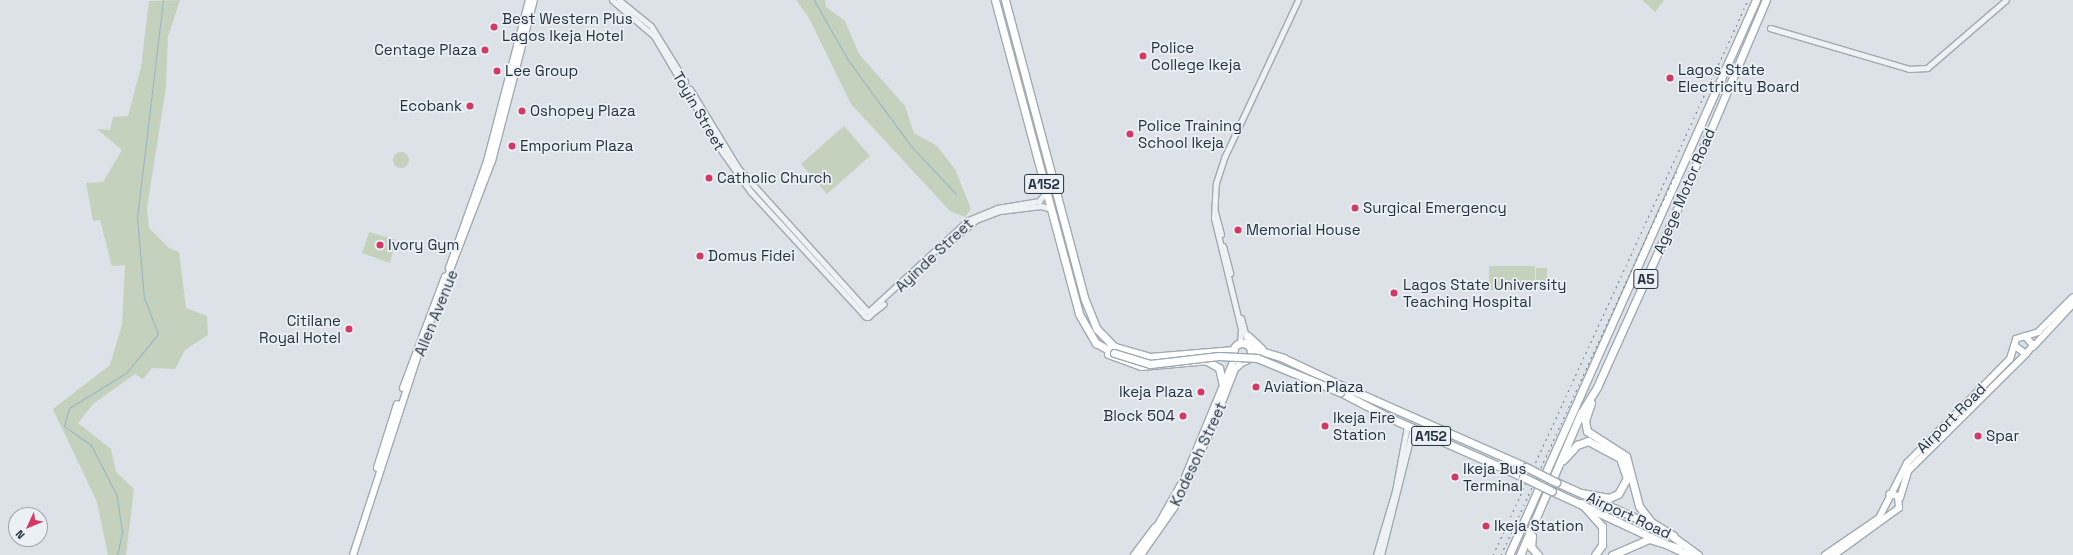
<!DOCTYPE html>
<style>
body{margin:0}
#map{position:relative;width:2073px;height:555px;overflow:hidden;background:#dce2e7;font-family:"Space Grotesk",sans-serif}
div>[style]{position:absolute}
.green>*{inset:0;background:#c4d1bd}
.round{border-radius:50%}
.stream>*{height:1px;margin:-0.5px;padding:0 0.5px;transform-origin:0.5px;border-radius:0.5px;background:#95b4c9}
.roads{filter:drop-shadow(1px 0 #a1a9b1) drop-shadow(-1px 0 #a1a9b1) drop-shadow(0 1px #a1a9b1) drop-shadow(0 -1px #a1a9b1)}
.tertiary>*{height:5px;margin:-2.5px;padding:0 2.5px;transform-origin:2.5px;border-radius:2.5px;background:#eff2f5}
.tertiary>.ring{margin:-2.5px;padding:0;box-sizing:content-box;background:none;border:5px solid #eff2f5;border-radius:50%}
.secondary>*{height:6px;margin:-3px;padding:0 3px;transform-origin:3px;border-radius:3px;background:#fff}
.primary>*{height:7px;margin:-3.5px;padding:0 3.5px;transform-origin:3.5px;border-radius:3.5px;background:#fff}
.primary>.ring{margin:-3.5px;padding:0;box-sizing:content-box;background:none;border:7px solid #fff;border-radius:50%}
.trunk>*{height:7px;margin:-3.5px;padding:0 3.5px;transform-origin:3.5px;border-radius:3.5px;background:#fff}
.rail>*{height:1px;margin-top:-0.5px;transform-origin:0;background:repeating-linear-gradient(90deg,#758391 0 2px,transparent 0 6px)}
.bridges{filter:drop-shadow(1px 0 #9ba7b3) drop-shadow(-1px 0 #9ba7b3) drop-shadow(0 1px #9ba7b3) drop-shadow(0 -1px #9ba7b3)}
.primary-bridge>*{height:7px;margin:-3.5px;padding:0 3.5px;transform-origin:3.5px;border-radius:3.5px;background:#fff}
.dots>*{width:11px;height:11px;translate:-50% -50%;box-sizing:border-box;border:2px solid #ebf0f5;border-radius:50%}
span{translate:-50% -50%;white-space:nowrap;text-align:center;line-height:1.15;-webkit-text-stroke:3.5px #ebf0f5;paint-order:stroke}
.shield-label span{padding:1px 3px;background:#ebf0f5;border:1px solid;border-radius:3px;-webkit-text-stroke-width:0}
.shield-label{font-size:14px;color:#25313e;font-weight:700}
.poi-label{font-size:15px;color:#25313e}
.left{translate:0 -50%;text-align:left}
.right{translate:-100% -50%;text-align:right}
.street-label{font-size:15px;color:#25313e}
.north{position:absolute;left:8px;top:507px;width:40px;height:40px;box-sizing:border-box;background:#ebf0f5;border:1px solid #9ca4ac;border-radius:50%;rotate:226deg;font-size:11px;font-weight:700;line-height:16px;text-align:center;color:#25313e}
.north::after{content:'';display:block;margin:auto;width:14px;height:18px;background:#d43963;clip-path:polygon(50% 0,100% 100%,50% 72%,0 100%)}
</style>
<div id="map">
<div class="green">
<div style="clip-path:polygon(180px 0,168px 37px,166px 87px,147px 208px,149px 228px,169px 248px,179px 252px,186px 308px,207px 316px,208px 335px,185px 350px,175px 369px,152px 368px,143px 379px,135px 374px,93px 404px,78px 423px,111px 449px,116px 472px,134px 489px,126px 555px,108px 555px,97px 502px,53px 409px,110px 365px,122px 325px,125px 265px,112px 266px,100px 220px,93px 221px,86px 183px,103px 182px,122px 150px,97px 129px,110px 130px,113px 117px,128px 116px,141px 67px,149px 1px)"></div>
<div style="clip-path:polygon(796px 0,825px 0,826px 7px,845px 21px,859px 54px,905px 106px,914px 133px,937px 146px,955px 169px,971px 209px,965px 217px,950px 211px,851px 104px,809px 18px)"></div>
<div style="clip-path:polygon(1642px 0,1664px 0,1655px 12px)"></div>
<div style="clip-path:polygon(844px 126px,870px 156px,827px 194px,801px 164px)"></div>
<div class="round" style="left:393px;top:152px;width:16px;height:16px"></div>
<div style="clip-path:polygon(369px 232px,396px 240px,390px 263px,362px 253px)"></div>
<div style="clip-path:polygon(1489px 266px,1535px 266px,1535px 290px,1489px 290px)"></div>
<div style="clip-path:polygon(1536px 268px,1547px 268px,1547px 290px,1536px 290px)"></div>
</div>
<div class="stream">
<div style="left:814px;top:0;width:69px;rotate:60.5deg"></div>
<div style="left:848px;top:60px;width:107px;rotate:53.8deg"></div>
<div style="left:911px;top:146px;width:66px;rotate:46.8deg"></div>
<div style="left:117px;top:555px;width:23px;rotate:-77deg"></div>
<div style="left:122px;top:533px;width:37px;rotate:-98deg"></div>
<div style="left:117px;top:496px;width:57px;rotate:-117deg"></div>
<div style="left:91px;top:445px;width:33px;rotate:-145deg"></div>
<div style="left:64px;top:426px;width:19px;rotate:-74deg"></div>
<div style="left:69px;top:408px;width:67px;rotate:-31.6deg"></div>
<div style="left:126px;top:373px;width:50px;rotate:-50.6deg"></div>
<div style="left:158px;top:334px;width:39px;rotate:-111deg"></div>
<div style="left:144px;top:298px;width:80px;rotate:-95deg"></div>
<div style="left:137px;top:218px;width:220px;rotate:-83.2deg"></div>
</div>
<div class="roads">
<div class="tertiary">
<div style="left:612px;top:0;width:55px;rotate:40.6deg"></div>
<div style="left:654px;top:36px;width:136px;rotate:59.5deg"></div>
<div style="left:723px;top:153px;width:47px;rotate:54.6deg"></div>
<div style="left:750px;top:191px;width:168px;rotate:47.4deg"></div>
<div style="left:619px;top:0;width:41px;rotate:39.1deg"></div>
<div style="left:651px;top:26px;width:65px;rotate:58.3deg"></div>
<div style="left:1770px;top:28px;width:145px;rotate:16.4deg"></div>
<div style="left:1909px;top:69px;width:18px;rotate:-3deg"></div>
<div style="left:1927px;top:68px;width:104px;rotate:-40.7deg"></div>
<div style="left:690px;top:89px;width:92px;rotate:58.7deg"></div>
<div style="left:738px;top:168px;width:193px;rotate:47.9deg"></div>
<div style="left:1215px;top:212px;width:23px;rotate:75deg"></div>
<div style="left:952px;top:240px;width:31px;rotate:-40deg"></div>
<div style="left:976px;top:220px;width:26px;rotate:-21deg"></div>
<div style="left:1000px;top:211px;width:41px;rotate:-7deg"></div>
<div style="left:1041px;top:206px;width:10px;rotate:17deg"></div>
<div style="left:1223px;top:246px;width:28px;rotate:75deg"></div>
<div class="ring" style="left:864px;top:311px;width:1px;height:1px"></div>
<div style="left:869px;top:311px;width:134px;rotate:-42.6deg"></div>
<div style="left:968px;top:220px;width:31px;rotate:-22deg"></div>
<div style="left:997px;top:208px;width:43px;rotate:-9.5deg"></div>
<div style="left:1039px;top:201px;width:11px;rotate:-52deg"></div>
<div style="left:871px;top:314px;width:16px;rotate:-38deg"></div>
<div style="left:1241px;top:318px;width:30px;rotate:75deg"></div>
<div style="left:1240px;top:344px;width:15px;rotate:-86deg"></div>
<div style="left:1241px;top:329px;width:114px;rotate:-103.7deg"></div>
<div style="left:1214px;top:218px;width:35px;rotate:-87deg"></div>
<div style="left:1216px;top:183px;width:28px;rotate:-72deg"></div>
<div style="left:1225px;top:156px;width:172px;rotate:-64.9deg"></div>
<div style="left:1376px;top:555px;width:67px;rotate:-73.5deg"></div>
<div style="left:1395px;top:491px;width:66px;rotate:-79.5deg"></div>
<div style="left:1381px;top:555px;width:131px;rotate:-75.9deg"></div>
</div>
<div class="secondary">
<div style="left:449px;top:268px;width:114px;rotate:-70.4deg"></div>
<div style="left:487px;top:161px;width:166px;rotate:-75.4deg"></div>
<div style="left:2026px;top:336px;width:13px;rotate:-18deg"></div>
<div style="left:2038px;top:332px;width:49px;rotate:-45deg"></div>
<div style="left:2033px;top:347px;width:59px;rotate:-47.1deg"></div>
<div style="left:403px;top:388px;width:119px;rotate:-69.3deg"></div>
<div style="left:377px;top:468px;width:67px;rotate:-72.6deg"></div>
<div style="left:1900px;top:498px;width:28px;rotate:-73deg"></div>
<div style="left:1908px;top:471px;width:166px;rotate:-44.8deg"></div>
<div style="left:1155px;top:530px;width:61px;rotate:-60.5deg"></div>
<div style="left:1185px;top:477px;width:130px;rotate:-67.4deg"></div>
<div style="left:353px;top:555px;width:223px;rotate:-72deg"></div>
<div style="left:422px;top:343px;width:195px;rotate:-69deg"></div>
<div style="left:492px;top:161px;width:166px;rotate:-75.4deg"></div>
<div style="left:1134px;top:555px;width:35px;rotate:-53deg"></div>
<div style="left:1141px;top:555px;width:61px;rotate:-55deg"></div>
<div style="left:1176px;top:505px;width:85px;rotate:-64.9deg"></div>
<div style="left:1212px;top:428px;width:63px;rotate:-68.7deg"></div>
<div style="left:1235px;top:369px;width:12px;rotate:-42deg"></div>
<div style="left:1825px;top:555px;width:65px;rotate:-34.4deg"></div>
<div style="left:1879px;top:518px;width:62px;rotate:-63deg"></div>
<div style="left:1907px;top:463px;width:146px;rotate:-45.3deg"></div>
<div style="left:2010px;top:359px;width:21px;rotate:-73deg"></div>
<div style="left:2016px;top:339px;width:9px;rotate:-18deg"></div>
<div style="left:2025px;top:336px;width:12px;rotate:48deg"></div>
<div style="left:2033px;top:345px;width:11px;rotate:128deg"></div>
<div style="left:2026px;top:354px;width:14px;rotate:-144deg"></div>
<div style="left:1834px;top:555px;width:80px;rotate:-35.9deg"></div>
<div style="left:1899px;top:508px;width:12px;rotate:-95deg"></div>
<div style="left:1898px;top:496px;width:9px;rotate:-167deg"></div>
</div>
<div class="primary">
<div style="left:995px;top:0;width:325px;rotate:75deg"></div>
<div style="left:1079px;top:314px;width:34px;rotate:60deg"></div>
<div style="left:1096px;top:343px;width:21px;rotate:29deg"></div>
<div style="left:1005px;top:0;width:310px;rotate:75.1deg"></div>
<div style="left:1085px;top:300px;width:31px;rotate:68deg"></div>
<div style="left:1097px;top:329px;width:28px;rotate:46deg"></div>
<div style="left:1248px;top:336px;width:19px;rotate:43deg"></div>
<div class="ring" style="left:1233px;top:343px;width:11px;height:11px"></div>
<div style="left:1112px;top:346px;width:40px;rotate:16deg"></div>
<div style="left:1150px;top:357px;width:84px;rotate:-4.8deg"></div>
<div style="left:1251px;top:348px;width:34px;rotate:17deg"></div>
<div style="left:1283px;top:358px;width:73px;rotate:25.2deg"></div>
<div style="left:1108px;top:354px;width:35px;rotate:20deg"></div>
<div style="left:1141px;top:366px;width:68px;rotate:-5deg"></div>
<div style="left:1207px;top:361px;width:14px;rotate:30deg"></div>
<div style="left:1219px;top:368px;width:17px;rotate:77deg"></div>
<div style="left:1342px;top:390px;width:12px;rotate:5deg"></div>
<div style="left:1354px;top:391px;width:188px;rotate:23.8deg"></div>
<div style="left:1340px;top:392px;width:56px;rotate:27.5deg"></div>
<div style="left:1390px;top:418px;width:145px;rotate:23.9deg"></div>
<div style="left:1556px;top:482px;width:110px;rotate:24.2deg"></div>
<div style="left:1552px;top:491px;width:151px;rotate:25deg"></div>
<div style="left:1668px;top:533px;width:37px;rotate:36deg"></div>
</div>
<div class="trunk">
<div style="left:1591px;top:403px;width:18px;rotate:109deg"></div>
<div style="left:1585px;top:420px;width:11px;rotate:80deg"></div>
<div style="left:1587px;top:431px;width:46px;rotate:32.7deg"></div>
<div style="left:1626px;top:456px;width:52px;rotate:75.4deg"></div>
<div style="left:1639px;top:506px;width:20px;rotate:53deg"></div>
<div style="left:1651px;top:522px;width:26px;rotate:31deg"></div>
<div style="left:1563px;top:460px;width:21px;rotate:-47deg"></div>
<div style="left:1577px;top:445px;width:12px;rotate:-20deg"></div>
<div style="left:1588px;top:441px;width:36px;rotate:28deg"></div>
<div style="left:1620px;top:458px;width:21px;rotate:71deg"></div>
<div style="left:1627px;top:478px;width:18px;rotate:119deg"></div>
<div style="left:1618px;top:494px;width:10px;rotate:156deg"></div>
<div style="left:1609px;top:498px;width:27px;rotate:-170deg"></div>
<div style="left:1581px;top:503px;width:31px;rotate:48deg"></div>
<div style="left:1602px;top:526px;width:19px;rotate:90deg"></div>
<div style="left:1602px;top:545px;width:12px;rotate:125deg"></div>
<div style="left:1532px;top:536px;width:11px;rotate:95deg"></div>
<div style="left:1531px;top:547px;width:11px;rotate:49deg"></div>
<div style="left:1509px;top:555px;width:607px;rotate:-66.01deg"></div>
<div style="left:1520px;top:555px;width:155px;rotate:-66.8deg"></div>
<div style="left:1581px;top:413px;width:31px;rotate:-58deg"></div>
<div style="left:1597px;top:387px;width:182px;rotate:-65.7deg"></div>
<div style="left:1672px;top:221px;width:240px;rotate:-67deg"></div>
<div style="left:1612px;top:555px;width:40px;rotate:-23.4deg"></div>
<div style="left:1649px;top:539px;width:30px;rotate:17deg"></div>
</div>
</div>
<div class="rail">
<div style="left:1493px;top:555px;width:611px;rotate:-65.32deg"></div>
<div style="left:1501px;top:555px;width:426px;rotate:-65.4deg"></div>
</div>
<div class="bridges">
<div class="primary-bridge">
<div style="left:1114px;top:353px;width:38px;rotate:17deg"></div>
<div style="left:1150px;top:364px;width:69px;rotate:-6.6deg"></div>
<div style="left:1219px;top:356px;width:38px;rotate:3deg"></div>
<div style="left:1257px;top:358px;width:90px;rotate:22.3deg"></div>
<div style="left:1526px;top:467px;width:34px;rotate:27deg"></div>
<div style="left:1523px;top:477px;width:32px;rotate:26deg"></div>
</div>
</div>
<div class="dots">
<div style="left:494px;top:27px;background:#d43963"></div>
<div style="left:485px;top:50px;background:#d43963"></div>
<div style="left:1143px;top:56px;background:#d43963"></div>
<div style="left:497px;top:71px;background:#d43963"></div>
<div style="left:1670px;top:78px;background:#d43963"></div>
<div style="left:470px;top:106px;background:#d43963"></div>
<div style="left:522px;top:111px;background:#d43963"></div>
<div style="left:1130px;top:134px;background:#d43963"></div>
<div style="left:512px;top:146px;background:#d43963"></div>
<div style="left:709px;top:178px;background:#d43963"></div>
<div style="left:1355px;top:208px;background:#d43963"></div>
<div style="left:1238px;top:230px;background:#d43963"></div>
<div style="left:380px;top:245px;background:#d43963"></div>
<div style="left:700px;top:256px;background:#d43963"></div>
<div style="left:1394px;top:293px;background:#d43963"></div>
<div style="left:349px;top:329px;background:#d43963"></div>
<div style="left:1256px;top:387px;background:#d43963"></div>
<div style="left:1201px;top:392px;background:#d43963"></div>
<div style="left:1183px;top:416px;background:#d43963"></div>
<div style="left:1325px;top:426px;background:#d43963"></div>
<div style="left:1978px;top:436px;background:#d43963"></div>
<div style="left:1455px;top:477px;background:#d43963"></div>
<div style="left:1486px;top:526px;background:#d43963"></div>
</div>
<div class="shield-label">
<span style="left:1044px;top:184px">A152</span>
<span style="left:1646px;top:279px">A5</span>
<span style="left:1431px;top:436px">A152</span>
</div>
<div class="poi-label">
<span class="left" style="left:502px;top:27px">Best Western Plus<br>Lagos Ikeja Hotel</span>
<span class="left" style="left:1151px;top:56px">Police<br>College Ikeja</span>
<span class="right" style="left:477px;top:50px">Centage Plaza</span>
<span class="left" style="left:1678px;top:78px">Lagos State<br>Electricity Board</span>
<span class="left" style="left:505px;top:71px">Lee Group</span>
<span class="right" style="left:462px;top:106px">Ecobank</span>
<span class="left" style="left:530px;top:111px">Oshopey Plaza</span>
<span class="left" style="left:1138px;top:134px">Police Training<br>School Ikeja</span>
<span class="left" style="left:520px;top:146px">Emporium Plaza</span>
<span class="left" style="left:717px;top:178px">Catholic Church</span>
<span class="left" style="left:1363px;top:208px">Surgical Emergency</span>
<span class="left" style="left:1246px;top:230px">Memorial House</span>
<span class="left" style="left:388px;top:245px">Ivory Gym</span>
<span class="left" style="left:708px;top:256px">Domus Fidei</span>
<span class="left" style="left:1403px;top:293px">Lagos State University<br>Teaching Hospital</span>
<span class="right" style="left:341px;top:329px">Citilane<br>Royal Hotel</span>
<span class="left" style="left:1264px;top:387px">Aviation Plaza</span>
<span class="right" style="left:1193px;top:392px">Ikeja Plaza</span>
<span class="right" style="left:1175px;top:416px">Block 504</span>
<span class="left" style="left:1333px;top:426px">Ikeja Fire<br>Station</span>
<span class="left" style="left:1986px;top:436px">Spar</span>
<span class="left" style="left:1463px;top:477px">Ikeja Bus<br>Terminal</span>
<span class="left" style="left:1494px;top:526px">Ikeja Station</span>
</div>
<div class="street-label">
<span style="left:699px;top:111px;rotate:60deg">Toyin Street</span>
<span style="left:1684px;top:191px;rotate:-67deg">Agege Motor Road</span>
<span style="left:934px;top:255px;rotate:-43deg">Ayinde Street</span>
<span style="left:436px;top:313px;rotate:-68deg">Allen Avenue</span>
<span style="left:1951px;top:418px;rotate:-45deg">Airport Road</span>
<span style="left:1198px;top:454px;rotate:-65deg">Kodesoh Street</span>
<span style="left:1629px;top:515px;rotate:25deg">Airport Road</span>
</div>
<div class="north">N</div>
</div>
